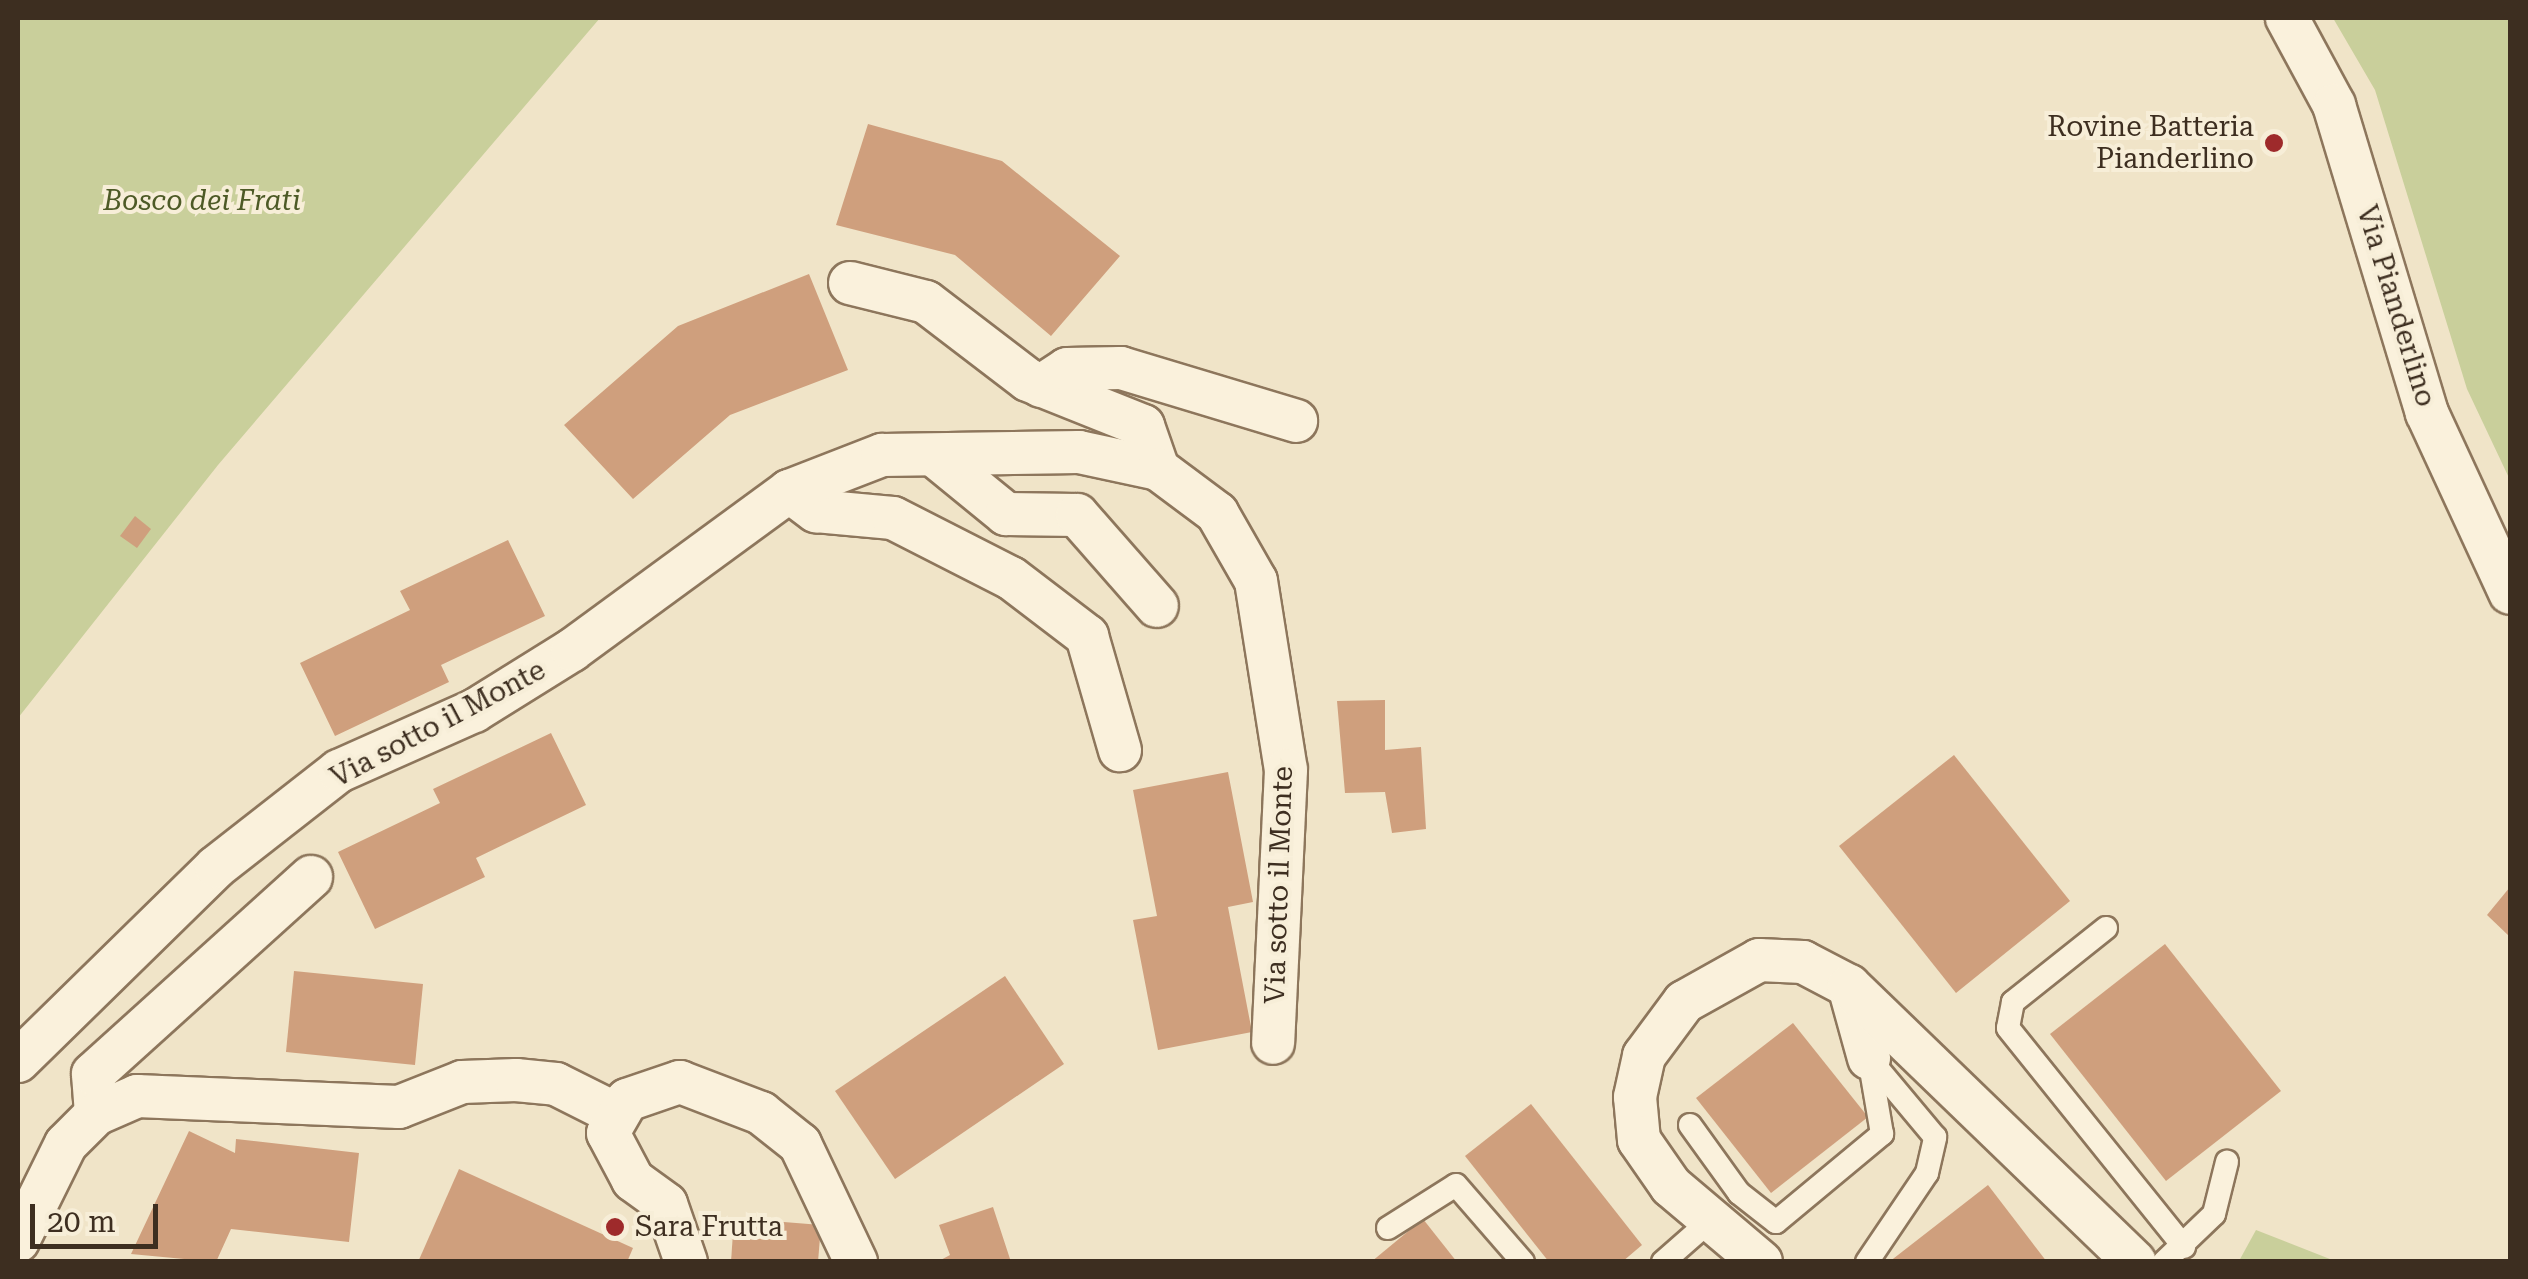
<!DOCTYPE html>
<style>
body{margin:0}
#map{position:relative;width:2528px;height:1279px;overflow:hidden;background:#f0e4c8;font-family:"Roboto Serif",serif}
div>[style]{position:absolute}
.green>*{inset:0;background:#c9cf9b}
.building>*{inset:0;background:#cf9f7d}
.roads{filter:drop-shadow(2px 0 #8d765c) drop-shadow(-2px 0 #8d765c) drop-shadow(0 2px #8d765c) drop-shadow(0 -2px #8d765c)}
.service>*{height:22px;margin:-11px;padding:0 11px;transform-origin:11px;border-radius:11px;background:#faf1dc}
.minor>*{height:42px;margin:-21px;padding:0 21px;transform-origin:21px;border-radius:21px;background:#faf1dc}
.dots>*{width:28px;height:28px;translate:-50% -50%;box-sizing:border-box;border:5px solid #f7eed8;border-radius:50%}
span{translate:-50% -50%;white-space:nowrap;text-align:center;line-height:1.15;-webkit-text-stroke:8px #f7eed8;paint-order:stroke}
.poi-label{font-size:28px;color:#3d2e20}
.right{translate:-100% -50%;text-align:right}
.left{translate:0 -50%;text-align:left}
.park-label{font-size:28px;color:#4d5a26;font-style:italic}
.street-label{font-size:28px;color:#3d2e20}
.frame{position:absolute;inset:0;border:20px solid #3d2e20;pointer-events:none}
.scale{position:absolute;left:30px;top:1204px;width:128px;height:45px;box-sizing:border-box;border:5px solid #3d2e20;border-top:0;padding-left:12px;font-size:30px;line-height:35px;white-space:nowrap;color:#3d2e20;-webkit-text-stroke:8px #f7eed8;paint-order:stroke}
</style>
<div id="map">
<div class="green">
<div style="clip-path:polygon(18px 18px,600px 18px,218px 465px,18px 718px)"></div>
<div style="clip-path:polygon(2333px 18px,2510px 18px,2510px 480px,2467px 389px,2375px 90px)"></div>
<div style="clip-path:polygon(2256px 1230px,2335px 1261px,2239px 1261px)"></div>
</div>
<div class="building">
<div style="clip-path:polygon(868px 124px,1002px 161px,1120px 256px,1051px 336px,955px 255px,836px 225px)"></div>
<div style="clip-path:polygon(809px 274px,848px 370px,730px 415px,633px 499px,564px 425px,678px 326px)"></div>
<div style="clip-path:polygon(135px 516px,151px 529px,137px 548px,120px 536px)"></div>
<div style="clip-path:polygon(508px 540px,545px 616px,441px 665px,449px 682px,335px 736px,300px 663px,410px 610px,400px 591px)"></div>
<div style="clip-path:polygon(1385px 700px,1385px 750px,1421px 747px,1426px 829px,1392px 833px,1385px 792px,1345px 793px,1337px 701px)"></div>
<div style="clip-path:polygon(551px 733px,586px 805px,476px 858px,485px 877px,375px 929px,338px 852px,440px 803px,433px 789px)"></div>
<div style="clip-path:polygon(1954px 755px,2070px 901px,1956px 993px,1839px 846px)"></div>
<div style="clip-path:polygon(1228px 772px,1253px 902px,1228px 907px,1252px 1032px,1158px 1050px,1133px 920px,1157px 916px,1133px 790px)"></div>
<div style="clip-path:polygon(2510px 887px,2510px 937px,2487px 915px)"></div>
<div style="clip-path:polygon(2165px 944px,2281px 1091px,2166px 1181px,2050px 1034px)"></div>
<div style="clip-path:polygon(294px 971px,423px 984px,415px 1065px,286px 1052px)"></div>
<div style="clip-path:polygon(1005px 976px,1064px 1064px,895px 1179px,835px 1091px)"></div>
<div style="clip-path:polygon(1793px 1023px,1868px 1117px,1771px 1193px,1696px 1098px)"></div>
<div style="clip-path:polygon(1531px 1104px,1642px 1245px,1622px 1262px,1549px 1262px,1465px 1156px)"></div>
<div style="clip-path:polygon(189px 1131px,235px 1153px,236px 1139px,359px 1153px,349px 1242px,231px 1229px,216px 1262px,131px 1254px)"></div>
<div style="clip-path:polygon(459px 1169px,633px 1248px,627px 1262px,418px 1262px)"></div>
<div style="clip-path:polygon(1988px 1185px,2047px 1262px,1889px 1262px)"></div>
<div style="clip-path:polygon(993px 1207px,1011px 1262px,937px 1262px,950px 1255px,939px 1225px)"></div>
<div style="clip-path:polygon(734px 1218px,821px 1225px,818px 1262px,731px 1262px)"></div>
<div style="clip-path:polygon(1423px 1219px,1457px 1262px,1371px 1262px)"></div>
</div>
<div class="roads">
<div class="service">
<div style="left:2106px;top:928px;width:119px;rotate:141.5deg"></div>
<div style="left:2013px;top:1002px;width:26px;rotate:101deg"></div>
<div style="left:2008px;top:1028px;width:281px;rotate:51.2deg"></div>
<div style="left:1690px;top:1125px;width:84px;rotate:54.2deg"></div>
<div style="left:1739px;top:1193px;width:47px;rotate:38.1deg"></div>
<div style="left:1776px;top:1222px;width:138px;rotate:-39.7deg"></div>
<div style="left:1882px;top:1134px;width:77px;rotate:-99.7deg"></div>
<div style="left:1388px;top:1228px;width:80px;rotate:-32.3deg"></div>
<div style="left:1456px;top:1185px;width:102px;rotate:49deg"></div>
<div style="left:1663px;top:1262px;width:64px;rotate:-41.2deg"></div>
<div style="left:1867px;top:1262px;width:107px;rotate:-56deg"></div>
<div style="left:1927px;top:1173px;width:37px;rotate:-77deg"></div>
<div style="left:1935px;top:1137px;width:103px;rotate:-129.9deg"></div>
<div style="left:2164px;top:1262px;width:69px;rotate:-43.8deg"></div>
<div style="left:2214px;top:1214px;width:54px;rotate:-76deg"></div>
</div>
<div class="minor">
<div style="left:2287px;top:18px;width:99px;rotate:61.6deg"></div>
<div style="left:2334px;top:105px;width:322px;rotate:73.2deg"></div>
<div style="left:2427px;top:413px;width:198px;rotate:65.2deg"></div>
<div style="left:850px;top:283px;width:78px;rotate:14deg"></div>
<div style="left:926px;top:302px;width:128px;rotate:37.4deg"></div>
<div style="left:1028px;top:380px;width:124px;rotate:21.8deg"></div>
<div style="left:1143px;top:426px;width:46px;rotate:70.8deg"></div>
<div style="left:1041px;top:386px;width:31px;rotate:-33deg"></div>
<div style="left:1067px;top:369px;width:54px;rotate:-1.1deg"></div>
<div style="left:1121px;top:368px;width:183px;rotate:16.8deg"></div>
<div style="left:935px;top:456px;width:92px;rotate:39.2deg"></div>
<div style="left:1006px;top:514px;width:71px;rotate:0.8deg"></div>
<div style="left:1077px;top:515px;width:121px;rotate:48.7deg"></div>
<div style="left:789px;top:491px;width:34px;rotate:37deg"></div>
<div style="left:816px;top:511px;width:77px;rotate:5.2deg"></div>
<div style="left:893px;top:518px;width:132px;rotate:27deg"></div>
<div style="left:1011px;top:578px;width:96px;rotate:37.3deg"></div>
<div style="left:1087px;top:636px;width:119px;rotate:73.9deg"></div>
<div style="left:1849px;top:986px;width:75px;rotate:74.5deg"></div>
<div style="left:18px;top:1061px;width:277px;rotate:-44.4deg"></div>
<div style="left:216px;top:867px;width:156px;rotate:-38deg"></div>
<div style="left:339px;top:771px;width:148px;rotate:-24deg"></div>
<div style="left:474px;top:711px;width:115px;rotate:-31.9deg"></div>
<div style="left:572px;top:650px;width:269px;rotate:-36.2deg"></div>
<div style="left:789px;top:491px;width:100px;rotate:-21.2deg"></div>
<div style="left:882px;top:455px;width:197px;rotate:-0.9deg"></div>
<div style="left:1079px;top:452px;width:81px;rotate:12.1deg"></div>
<div style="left:1158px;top:469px;width:74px;rotate:36.7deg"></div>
<div style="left:1217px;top:513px;width:78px;rotate:60.2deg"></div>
<div style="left:1256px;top:581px;width:191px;rotate:81deg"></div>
<div style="left:1286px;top:770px;width:273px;rotate:92.7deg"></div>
<div style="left:96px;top:1114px;width:40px;rotate:-94.3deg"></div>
<div style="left:93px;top:1074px;width:294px;rotate:-42.1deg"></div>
<div style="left:18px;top:1241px;width:108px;rotate:-63.7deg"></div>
<div style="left:66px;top:1144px;width:42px;rotate:-45deg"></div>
<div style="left:96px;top:1114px;width:45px;rotate:-23.7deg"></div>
<div style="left:137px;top:1096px;width:262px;rotate:2.4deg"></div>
<div style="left:399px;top:1107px;width:68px;rotate:-21.6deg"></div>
<div style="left:462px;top:1082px;width:54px;rotate:-2.1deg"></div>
<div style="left:516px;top:1080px;width:40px;rotate:5.7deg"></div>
<div style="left:556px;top:1084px;width:65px;rotate:26.6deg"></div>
<div style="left:686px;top:1262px;width:61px;rotate:-109deg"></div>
<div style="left:666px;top:1204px;width:41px;rotate:-144deg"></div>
<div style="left:633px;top:1180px;width:53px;rotate:-118deg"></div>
<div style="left:608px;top:1133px;width:38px;rotate:-60deg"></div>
<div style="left:627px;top:1100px;width:56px;rotate:-18.8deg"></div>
<div style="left:680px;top:1082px;width:87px;rotate:20.9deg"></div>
<div style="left:761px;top:1113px;width:50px;rotate:38.5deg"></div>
<div style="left:800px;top:1144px;width:131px;rotate:64.6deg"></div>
<div style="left:1761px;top:1262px;width:118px;rotate:-139.8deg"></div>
<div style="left:1671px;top:1186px;width:56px;rotate:-124.8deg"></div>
<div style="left:1639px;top:1140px;width:43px;rotate:-95.3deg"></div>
<div style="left:1635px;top:1097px;width:42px;rotate:-77.6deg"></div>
<div style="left:1644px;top:1056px;width:67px;rotate:-53.5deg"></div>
<div style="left:1684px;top:1002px;width:86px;rotate:-29.2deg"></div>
<div style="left:1759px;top:960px;width:44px;rotate:2.6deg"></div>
<div style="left:1803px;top:962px;width:52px;rotate:27.6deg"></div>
<div style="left:1849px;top:986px;width:397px;rotate:44deg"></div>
</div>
</div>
<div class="dots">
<div style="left:2274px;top:143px;background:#9e2a2b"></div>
<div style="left:615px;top:1227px;background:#9e2a2b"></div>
</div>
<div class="poi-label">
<span class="right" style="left:2254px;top:143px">Rovine Batteria<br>Pianderlino</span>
<span class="left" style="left:635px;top:1227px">Sara Frutta</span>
</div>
<div class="park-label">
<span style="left:202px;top:201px">Bosco dei Frati</span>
</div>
<div class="street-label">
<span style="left:2396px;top:306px;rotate:73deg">Via Pianderlino</span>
<span style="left:438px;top:724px;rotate:-28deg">Via sotto il Monte</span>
<span style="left:1279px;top:885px;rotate:-88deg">Via sotto il Monte</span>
</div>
<div class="frame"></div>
<div class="scale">20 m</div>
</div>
